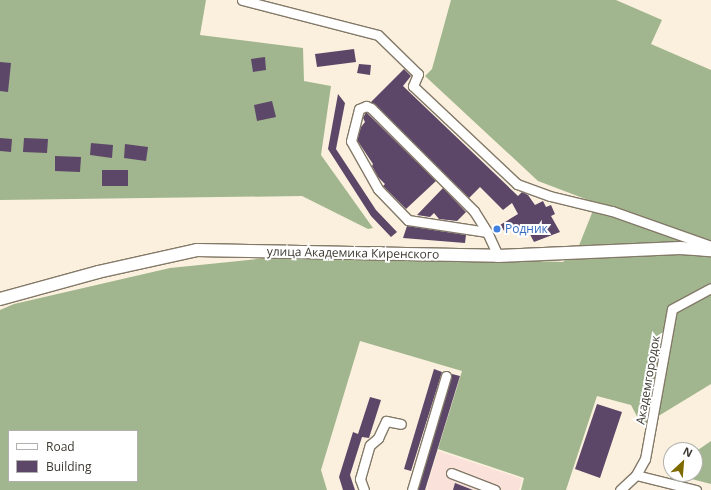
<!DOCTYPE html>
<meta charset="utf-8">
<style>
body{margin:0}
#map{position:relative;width:711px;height:490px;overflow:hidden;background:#fbf0dd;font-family:"Open Sans",sans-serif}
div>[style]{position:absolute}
.commercial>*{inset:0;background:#fae1d9}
.forest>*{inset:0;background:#a1b68e}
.building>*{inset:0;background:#5d4768}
.roads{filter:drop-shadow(1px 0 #837968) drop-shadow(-1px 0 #837968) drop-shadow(0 1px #837968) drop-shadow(0 -1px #837968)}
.minor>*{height:9px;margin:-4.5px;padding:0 4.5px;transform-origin:4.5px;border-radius:4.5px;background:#fff}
.major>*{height:12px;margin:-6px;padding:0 6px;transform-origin:6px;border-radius:6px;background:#fff}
.dots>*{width:11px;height:11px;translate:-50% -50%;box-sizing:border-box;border:2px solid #fff;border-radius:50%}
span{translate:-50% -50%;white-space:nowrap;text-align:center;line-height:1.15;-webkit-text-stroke:4px #fff;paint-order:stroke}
.shop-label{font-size:12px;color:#366cbe}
.left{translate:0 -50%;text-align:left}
.street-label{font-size:12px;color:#3d3931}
.legend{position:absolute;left:8px;top:430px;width:130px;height:52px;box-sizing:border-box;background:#fff;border:1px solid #b1b0ad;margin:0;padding:5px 7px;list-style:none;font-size:12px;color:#3d3931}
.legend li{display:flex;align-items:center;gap:8px;height:20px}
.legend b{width:20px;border:1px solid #b1b0ad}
.north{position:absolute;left:663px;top:442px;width:40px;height:40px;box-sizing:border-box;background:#fff;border:1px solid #b1b0ad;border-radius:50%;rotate:26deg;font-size:11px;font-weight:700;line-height:16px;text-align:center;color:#3d3931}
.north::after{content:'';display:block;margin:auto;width:14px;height:18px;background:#7f6a01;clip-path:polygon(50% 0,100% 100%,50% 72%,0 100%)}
</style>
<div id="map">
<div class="commercial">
<div style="clip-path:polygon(438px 451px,522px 479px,519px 490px,426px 490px)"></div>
</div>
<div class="forest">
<div style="clip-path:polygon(0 0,206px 0,200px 35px,303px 48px,304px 81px,331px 86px,321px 155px,373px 228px,368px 229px,302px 196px,0 200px)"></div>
<div style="clip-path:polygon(evenodd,451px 0,616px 0,662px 20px,651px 44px,711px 70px,711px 384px,642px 426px,631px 405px,597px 396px,566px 490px,521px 490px,524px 478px,438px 449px,462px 371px,360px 341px,321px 470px,327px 490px,0 490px,0 310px,14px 304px,170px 268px,277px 257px,460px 258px,563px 262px,578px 248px,596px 203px,538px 181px,425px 76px,432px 69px,451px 0,9px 431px,137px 431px,137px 481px,9px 481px,9px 431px)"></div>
<div style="clip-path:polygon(711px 441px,711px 484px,672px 474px,695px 474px,695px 452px)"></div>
</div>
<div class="building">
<div style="clip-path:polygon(354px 49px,356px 62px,317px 67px,315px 54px)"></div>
<div style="clip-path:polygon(265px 57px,266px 70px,253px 72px,251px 59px)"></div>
<div style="clip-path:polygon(0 62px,11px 63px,8px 92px,0 91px)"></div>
<div style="clip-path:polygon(359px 64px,371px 65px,370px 75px,357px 73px)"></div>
<div style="clip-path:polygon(404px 69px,411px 76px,403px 86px,518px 196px,522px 192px,528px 195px,535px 205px,543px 201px,546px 207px,551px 205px,555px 214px,551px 216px,560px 232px,534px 242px,525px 225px,515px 231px,512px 227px,505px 232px,500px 225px,518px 214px,512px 203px,503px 210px,480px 187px,469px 198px,371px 102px)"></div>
<div style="clip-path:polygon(338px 94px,345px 103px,336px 149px,376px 210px,397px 232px,391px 237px,371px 216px,328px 149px)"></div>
<div style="clip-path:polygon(272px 101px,276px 117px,257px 121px,254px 105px)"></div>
<div style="clip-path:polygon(366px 112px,436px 181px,406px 209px,383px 186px,385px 184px,378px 177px,372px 166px,373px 164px,357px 140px,361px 127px,365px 122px,363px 118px)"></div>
<div style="clip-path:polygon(0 138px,12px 139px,11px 152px,0 151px)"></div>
<div style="clip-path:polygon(24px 138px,48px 139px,47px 153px,23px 152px)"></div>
<div style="clip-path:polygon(91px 143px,113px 145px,112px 158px,90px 155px)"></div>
<div style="clip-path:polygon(125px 144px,148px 147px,146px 161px,124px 158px)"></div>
<div style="clip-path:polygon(55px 156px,81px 157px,80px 172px,55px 171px)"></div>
<div style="clip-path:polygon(102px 170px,128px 170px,128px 186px,102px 186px)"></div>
<div style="clip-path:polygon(443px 188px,466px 212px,457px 221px,439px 219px,434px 213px,430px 217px,417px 215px)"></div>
<div style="clip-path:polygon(407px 226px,466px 235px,465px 243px,403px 238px)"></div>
<div style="clip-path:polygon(434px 369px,442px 372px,411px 471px,404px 469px)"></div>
<div style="clip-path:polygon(452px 374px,460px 376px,425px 490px,418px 490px)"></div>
<div style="clip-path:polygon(370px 397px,381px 400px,369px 438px,362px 437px,350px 475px,355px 490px,343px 490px,339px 477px,353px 432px,358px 434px)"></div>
<div style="clip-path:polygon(597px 404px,622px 412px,600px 478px,575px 469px)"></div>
<div style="clip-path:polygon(455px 483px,473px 490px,453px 490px)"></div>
</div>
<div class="roads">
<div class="minor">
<div style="left:242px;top:0;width:140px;rotate:14.4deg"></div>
<div style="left:378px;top:35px;width:56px;rotate:44.3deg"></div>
<div style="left:418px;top:74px;width:13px;rotate:113deg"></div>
<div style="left:413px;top:86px;width:143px;rotate:43.3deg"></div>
<div style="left:517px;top:184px;width:35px;rotate:20deg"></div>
<div style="left:550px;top:196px;width:64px;rotate:13.6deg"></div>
<div style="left:612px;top:211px;width:105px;rotate:19.5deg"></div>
<div style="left:487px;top:232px;width:80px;rotate:-171.4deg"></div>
<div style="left:408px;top:220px;width:43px;rotate:-134.1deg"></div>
<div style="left:378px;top:189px;width:55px;rotate:-119.4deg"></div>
<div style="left:351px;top:141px;width:33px;rotate:-76deg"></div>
<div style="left:359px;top:109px;width:8px;rotate:-23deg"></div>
<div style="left:366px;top:106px;width:5px;rotate:22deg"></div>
<div style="left:371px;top:108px;width:146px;rotate:45deg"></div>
<div style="left:474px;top:211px;width:25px;rotate:58deg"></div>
<div style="left:487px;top:232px;width:26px;rotate:65deg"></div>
<div style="left:451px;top:473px;width:47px;rotate:21.1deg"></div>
<div style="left:636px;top:475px;width:62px;rotate:14deg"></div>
<div style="left:364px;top:490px;width:12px;rotate:-110deg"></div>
<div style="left:360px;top:479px;width:35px;rotate:-74deg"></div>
<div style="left:370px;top:445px;width:11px;rotate:-41deg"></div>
<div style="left:378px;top:438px;width:19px;rotate:-65deg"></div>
<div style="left:386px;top:421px;width:15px;rotate:11deg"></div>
<div style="left:412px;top:490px;width:119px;rotate:-73.4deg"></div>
<div style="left:620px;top:490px;width:22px;rotate:-43deg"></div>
<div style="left:636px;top:475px;width:18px;rotate:-61deg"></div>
<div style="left:645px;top:459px;width:152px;rotate:-79.8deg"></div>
<div style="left:672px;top:309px;width:44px;rotate:-28.3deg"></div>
</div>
<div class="major">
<div style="left:0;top:299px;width:102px;rotate:-15.4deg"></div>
<div style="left:98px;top:272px;width:101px;rotate:-12.5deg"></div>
<div style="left:197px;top:250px;width:301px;rotate:1.1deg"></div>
<div style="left:498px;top:256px;width:182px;rotate:-2.5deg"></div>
<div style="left:680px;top:248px;width:31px;rotate:4deg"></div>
</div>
</div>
<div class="dots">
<div style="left:497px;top:229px;background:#3f7fe0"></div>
</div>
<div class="shop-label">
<span class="left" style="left:505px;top:229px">Родник</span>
</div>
<div class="street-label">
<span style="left:353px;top:253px;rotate:1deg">улица Академика Киренского</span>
<span style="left:648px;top:380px;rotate:-80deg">Академгородок</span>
</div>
<ul class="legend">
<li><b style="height:5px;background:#fff"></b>Road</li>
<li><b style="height:11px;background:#5d4768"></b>Building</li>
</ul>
<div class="north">N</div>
</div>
